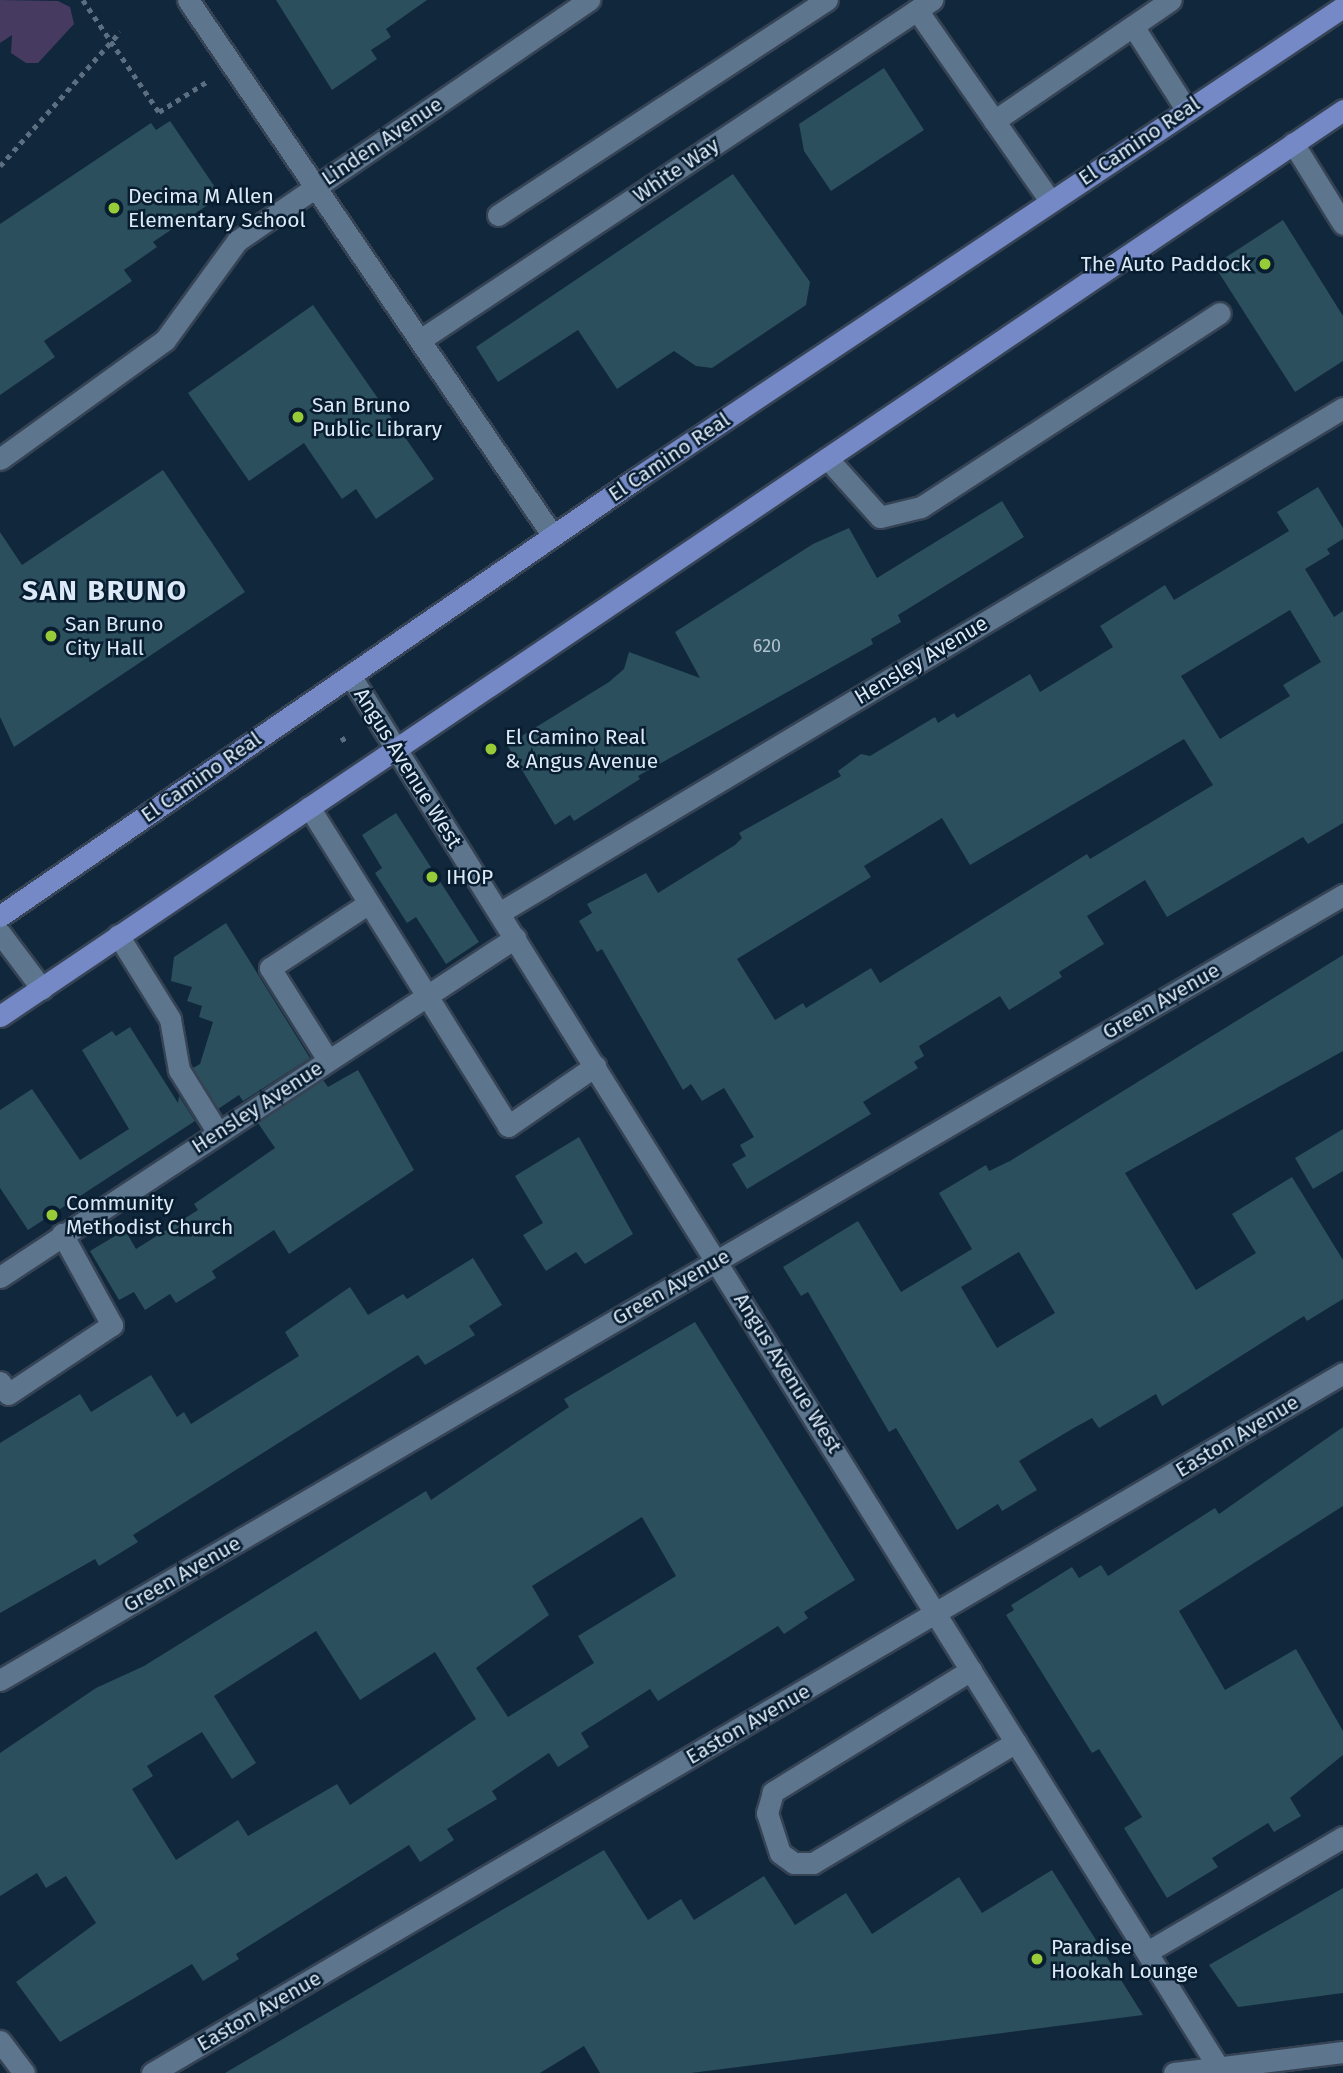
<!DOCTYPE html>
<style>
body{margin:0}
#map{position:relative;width:1343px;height:2073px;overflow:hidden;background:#11273b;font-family:"Fira Sans",sans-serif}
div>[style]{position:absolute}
.green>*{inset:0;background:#463a61}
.building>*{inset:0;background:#2b4f5c}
.path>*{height:4.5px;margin-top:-2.25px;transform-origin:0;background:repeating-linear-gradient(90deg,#5c6f80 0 5px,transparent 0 10px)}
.roads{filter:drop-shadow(2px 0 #354354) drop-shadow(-2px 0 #354354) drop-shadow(0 2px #354354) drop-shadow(0 -2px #354354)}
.minor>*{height:21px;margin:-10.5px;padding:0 10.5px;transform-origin:10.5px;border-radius:10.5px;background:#5d758d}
.major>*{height:21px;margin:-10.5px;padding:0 10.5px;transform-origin:10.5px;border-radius:10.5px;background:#7489c6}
.dots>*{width:19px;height:19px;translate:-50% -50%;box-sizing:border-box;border:4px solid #081d30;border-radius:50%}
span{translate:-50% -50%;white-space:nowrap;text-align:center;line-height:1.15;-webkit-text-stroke:5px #081d30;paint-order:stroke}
.number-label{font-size:18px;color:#b0c2d0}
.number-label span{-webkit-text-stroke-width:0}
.street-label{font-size:21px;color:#dce9f7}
.poi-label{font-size:21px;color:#dce9f7}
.left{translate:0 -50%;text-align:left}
.right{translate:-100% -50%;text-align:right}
.district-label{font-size:28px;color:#dce9f7;font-weight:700;letter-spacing:2px}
</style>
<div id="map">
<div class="green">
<div style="clip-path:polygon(0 0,58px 1px,70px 7px,74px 24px,38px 63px,26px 63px,11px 53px,12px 35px,0 43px)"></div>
</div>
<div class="building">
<div style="clip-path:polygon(276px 0,427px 0,386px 29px,391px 37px,371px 50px,377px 59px,332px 90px)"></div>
<div style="clip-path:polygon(884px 68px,924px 130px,831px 191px,804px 151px,799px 124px)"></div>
<div style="clip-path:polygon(170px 121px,221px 196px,153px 242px,157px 247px,124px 270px,132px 281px,44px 341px,55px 357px,0 395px,0 224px,151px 123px,156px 130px)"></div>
<div style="clip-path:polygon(733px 174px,810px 282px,806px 305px,712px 368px,696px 366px,674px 351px,617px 389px,578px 330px,498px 382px,476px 347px)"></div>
<div style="clip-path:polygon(1283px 220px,1343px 316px,1343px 361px,1295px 392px,1214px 265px)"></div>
<div style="clip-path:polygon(313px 305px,434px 479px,376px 519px,356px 489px,342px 499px,304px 443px,249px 481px,188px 393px)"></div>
<div style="clip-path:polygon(163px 470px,245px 592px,14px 747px,0 717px,0 532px,22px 565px)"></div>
<div style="clip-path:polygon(evenodd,1318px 487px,1343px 528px,1343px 539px,1327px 549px,1330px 554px,1305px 569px,1334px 617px,1343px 611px,1343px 823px,1308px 844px,1303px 837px,1167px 917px,1145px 880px,1087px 916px,1104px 944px,1059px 972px,1062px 977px,1009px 1010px,1000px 996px,919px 1046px,924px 1056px,914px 1062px,918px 1068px,863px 1102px,871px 1114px,747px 1189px,732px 1164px,746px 1156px,740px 1145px,754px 1137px,724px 1088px,702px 1101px,691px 1084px,683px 1090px,602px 949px,597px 952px,579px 921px,592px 913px,587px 904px,646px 873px,658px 893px,735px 845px,742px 838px,739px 833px,841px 776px,838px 771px,861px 754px,870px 756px,935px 717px,938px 723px,954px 713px,957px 718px,1030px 674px,1040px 692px,1113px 647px,1100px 626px,1165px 585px,1174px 600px,1289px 531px,1277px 512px,1318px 487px,1290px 610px,1321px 662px,1283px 685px,1290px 696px,1220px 739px,1181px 676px,1290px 610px,1318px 487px,1184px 739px,1213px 785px,1090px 859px,1087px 854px,880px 983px,871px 968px,806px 1008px,803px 1003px,775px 1020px,737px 959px,871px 877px,864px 866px,942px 818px,970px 865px,1184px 739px)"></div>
<div style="clip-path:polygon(1002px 501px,1024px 537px,898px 615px,901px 622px,871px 639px,873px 644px,638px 776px,640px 779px,574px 821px,570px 815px,555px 825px,507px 745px,609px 682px,624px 669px,629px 652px,700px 678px,675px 632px,813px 544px,849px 528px,877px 578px)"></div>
<div style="clip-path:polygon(396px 813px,479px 942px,446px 964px,416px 917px,407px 923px,375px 873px,382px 868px,362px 835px)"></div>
<div style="clip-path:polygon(226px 923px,310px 1058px,243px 1101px,239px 1095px,218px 1109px,193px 1068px,200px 1064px,213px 1022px,199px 1017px,202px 1006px,187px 1001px,192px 987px,171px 981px,174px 957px)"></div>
<div style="clip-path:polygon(evenodd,1343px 955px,1343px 1051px,1125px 1173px,1196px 1290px,1256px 1253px,1232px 1214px,1292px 1177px,1343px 1260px,1343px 1299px,1307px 1321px,1304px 1316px,1162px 1406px,1156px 1394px,1099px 1428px,1092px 1418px,1072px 1429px,1019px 1461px,1037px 1490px,1002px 1511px,998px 1504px,957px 1530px,896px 1428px,889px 1432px,808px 1292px,801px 1296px,783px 1267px,858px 1221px,901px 1292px,972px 1249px,939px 1193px,986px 1165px,989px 1171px,1010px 1161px,1343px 955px,1019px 1252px,1055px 1313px,997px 1348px,961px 1287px,1019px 1252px)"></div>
<div style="clip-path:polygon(130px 1027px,178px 1103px,179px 1096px,195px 1121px,28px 1230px,0 1188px,0 1110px,32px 1089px,80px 1160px,129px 1129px,82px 1050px,112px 1031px,116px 1036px)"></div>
<div style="clip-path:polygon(358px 1070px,414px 1170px,289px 1254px,274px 1230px,212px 1271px,216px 1278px,176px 1303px,170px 1294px,145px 1310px,134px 1292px,119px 1300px,90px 1251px,125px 1230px,136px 1249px,198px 1210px,194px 1204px,275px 1148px,258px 1123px,323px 1080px,328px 1087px)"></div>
<div style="clip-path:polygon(1343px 1129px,1343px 1171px,1313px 1189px,1295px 1158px)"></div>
<div style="clip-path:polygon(579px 1137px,633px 1234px,585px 1264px,576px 1252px,546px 1271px,523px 1235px,543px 1223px,515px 1176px)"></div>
<div style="clip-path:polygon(473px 1258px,502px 1305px,469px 1326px,475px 1335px,425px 1365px,418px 1355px,133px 1535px,138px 1542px,99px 1566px,95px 1559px,0 1613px,0 1443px,80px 1394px,91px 1412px,151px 1375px,177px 1417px,184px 1412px,191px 1424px,299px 1356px,285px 1332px,350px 1287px,368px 1315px,403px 1294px,407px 1299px)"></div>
<div style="clip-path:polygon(evenodd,695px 1322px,855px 1580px,804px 1612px,808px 1618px,784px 1634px,778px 1626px,658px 1701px,650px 1689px,581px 1733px,589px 1747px,558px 1767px,549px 1753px,492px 1791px,497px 1799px,447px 1829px,454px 1840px,420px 1862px,409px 1845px,236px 1954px,239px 1959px,203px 1981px,192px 1964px,60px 2042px,16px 1982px,96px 1923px,66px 1876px,46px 1888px,37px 1873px,0 1896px,0 1753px,96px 1688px,144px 1666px,426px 1491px,431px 1500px,569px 1407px,564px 1399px,695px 1322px,642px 1517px,676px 1576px,578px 1636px,594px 1663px,508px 1717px,476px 1668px,549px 1615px,532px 1586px,642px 1517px,695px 1322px,316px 1631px,360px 1700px,435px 1652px,476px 1719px,350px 1805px,337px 1784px,248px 1836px,238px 1820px,176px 1860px,132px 1789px,153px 1776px,147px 1766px,202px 1732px,232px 1779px,256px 1763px,214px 1696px,316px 1631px)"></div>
<div style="clip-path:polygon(1343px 1427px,1343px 1506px,1179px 1611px,1225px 1690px,1296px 1649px,1343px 1731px,1343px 1755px,1290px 1798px,1301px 1816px,1274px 1832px,1268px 1823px,1212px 1858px,1218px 1867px,1167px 1898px,1124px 1828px,1142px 1817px,1099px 1749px,1092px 1753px,1006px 1615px,1014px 1610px,1011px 1605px,1072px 1567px,1079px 1578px,1101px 1565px,1108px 1576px,1215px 1508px,1219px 1514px)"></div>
<div style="clip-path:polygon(604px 1850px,648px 1920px,681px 1899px,694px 1920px,764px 1876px,795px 1925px,846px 1893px,872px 1934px,959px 1877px,982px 1913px,1052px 1870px,1143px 2015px,691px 2073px,600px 2073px,584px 2046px,540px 2073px,225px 2073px)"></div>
<div style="clip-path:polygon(1343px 1888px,1343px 1993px,1238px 2007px,1209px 1965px)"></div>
</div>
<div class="path">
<div style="left:83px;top:0;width:135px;rotate:55.8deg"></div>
<div style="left:159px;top:112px;width:58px;rotate:-32.3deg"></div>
<div style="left:0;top:166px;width:180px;rotate:-48.2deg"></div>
<div style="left:342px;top:737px;width:9px;rotate:58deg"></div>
</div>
<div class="roads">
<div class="minor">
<div style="left:188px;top:0;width:648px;rotate:55.75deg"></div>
<div style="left:917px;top:10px;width:233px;rotate:55.1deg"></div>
<div style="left:1133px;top:26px;width:98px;rotate:57.4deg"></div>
<div style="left:994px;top:121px;width:214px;rotate:-34.4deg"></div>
<div style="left:1293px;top:143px;width:95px;rotate:58.3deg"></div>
<div style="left:498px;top:215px;width:393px;rotate:-33.2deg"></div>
<div style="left:420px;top:340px;width:615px;rotate:-33.59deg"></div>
<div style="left:827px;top:458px;width:79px;rotate:48.1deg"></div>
<div style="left:880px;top:517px;width:42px;rotate:-13.7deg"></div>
<div style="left:921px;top:507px;width:356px;rotate:-33deg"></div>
<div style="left:0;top:459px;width:203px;rotate:-35.8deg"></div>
<div style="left:165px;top:340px;width:122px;rotate:-54deg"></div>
<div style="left:237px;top:241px;width:427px;rotate:-34.4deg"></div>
<div style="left:350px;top:675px;width:1648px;rotate:58.05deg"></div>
<div style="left:309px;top:807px;width:376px;rotate:58deg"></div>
<div style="left:508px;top:1126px;width:106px;rotate:-34.6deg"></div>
<div style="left:499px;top:913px;width:984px;rotate:-30.89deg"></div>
<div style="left:0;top:933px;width:70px;rotate:53.1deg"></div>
<div style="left:118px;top:935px;width:99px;rotate:58.2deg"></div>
<div style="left:170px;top:1019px;width:52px;rotate:80deg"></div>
<div style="left:179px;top:1070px;width:74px;rotate:58.2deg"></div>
<div style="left:328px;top:1060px;width:109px;rotate:-122.2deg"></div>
<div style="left:270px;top:968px;width:118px;rotate:-33.3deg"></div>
<div style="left:0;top:1277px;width:617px;rotate:-33.36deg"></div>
<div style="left:0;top:1382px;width:14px;rotate:56deg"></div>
<div style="left:8px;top:1394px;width:125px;rotate:-33.6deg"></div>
<div style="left:112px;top:1325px;width:104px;rotate:-118.8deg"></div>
<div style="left:971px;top:1670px;width:233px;rotate:148.4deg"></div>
<div style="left:773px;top:1792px;width:22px;rotate:106deg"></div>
<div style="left:767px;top:1813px;width:42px;rotate:72deg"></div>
<div style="left:780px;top:1853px;width:17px;rotate:36deg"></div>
<div style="left:794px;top:1863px;width:19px"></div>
<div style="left:813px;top:1863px;width:236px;rotate:-30.8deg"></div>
<div style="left:0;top:1680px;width:1556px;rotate:-30.31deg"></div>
<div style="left:1147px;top:1952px;width:227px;rotate:-30.4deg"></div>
<div style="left:0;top:2041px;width:40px;rotate:53deg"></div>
<div style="left:152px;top:2073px;width:1381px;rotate:-30.44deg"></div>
<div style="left:1174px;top:2073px;width:170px;rotate:-7.1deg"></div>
</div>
<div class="major">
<div style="left:0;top:916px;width:773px;rotate:-34.51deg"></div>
<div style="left:637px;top:478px;width:849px;rotate:-33.71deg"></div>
<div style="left:0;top:1016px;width:1620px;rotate:-34deg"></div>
</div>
</div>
<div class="dots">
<div style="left:114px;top:208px;background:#97cc38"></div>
<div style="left:1265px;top:264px;background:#97cc38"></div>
<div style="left:298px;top:417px;background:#97cc38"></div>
<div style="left:51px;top:636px;background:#97cc38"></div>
<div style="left:491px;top:749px;background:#97cc38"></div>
<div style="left:432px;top:877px;background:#97cc38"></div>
<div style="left:52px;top:1215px;background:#97cc38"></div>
<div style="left:1037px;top:1959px;background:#97cc38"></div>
</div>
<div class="number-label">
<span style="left:767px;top:646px">620</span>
</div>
<div class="street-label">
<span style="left:382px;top:141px;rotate:-34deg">Linden Avenue</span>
<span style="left:1139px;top:141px;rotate:-34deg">El Camino Real</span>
<span style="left:676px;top:170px;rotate:-34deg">White Way</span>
<span style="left:669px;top:457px;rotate:-34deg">El Camino Real</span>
<span style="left:921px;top:660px;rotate:-31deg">Hensley Avenue</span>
<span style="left:408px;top:768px;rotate:58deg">Angus Avenue West</span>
<span style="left:201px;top:777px;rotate:-35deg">El Camino Real</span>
<span style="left:1161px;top:1001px;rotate:-30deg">Green Avenue</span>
<span style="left:257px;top:1107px;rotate:-33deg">Hensley Avenue</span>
<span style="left:671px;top:1287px;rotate:-30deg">Green Avenue</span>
<span style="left:788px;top:1373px;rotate:58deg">Angus Avenue West</span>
<span style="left:1237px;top:1436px;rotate:-31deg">Easton Avenue</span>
<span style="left:182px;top:1574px;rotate:-30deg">Green Avenue</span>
<span style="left:748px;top:1724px;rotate:-30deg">Easton Avenue</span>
<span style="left:259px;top:2011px;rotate:-30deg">Easton Avenue</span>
</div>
<div class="poi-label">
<span class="left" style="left:128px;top:208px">Decima M Allen<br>Elementary School</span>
<span class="right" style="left:1251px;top:264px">The Auto Paddock</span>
<span class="left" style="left:312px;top:417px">San Bruno<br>Public Library</span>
<span class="left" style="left:65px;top:636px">San Bruno<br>City Hall</span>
<span class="left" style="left:505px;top:749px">El Camino Real<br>&amp; Angus Avenue</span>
<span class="left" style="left:446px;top:877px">IHOP</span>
<span class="left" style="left:66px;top:1215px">Community<br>Methodist Church</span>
<span class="left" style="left:1051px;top:1959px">Paradise<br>Hookah Lounge</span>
</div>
<div class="district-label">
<span style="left:105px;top:591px">SAN BRUNO</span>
</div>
</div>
